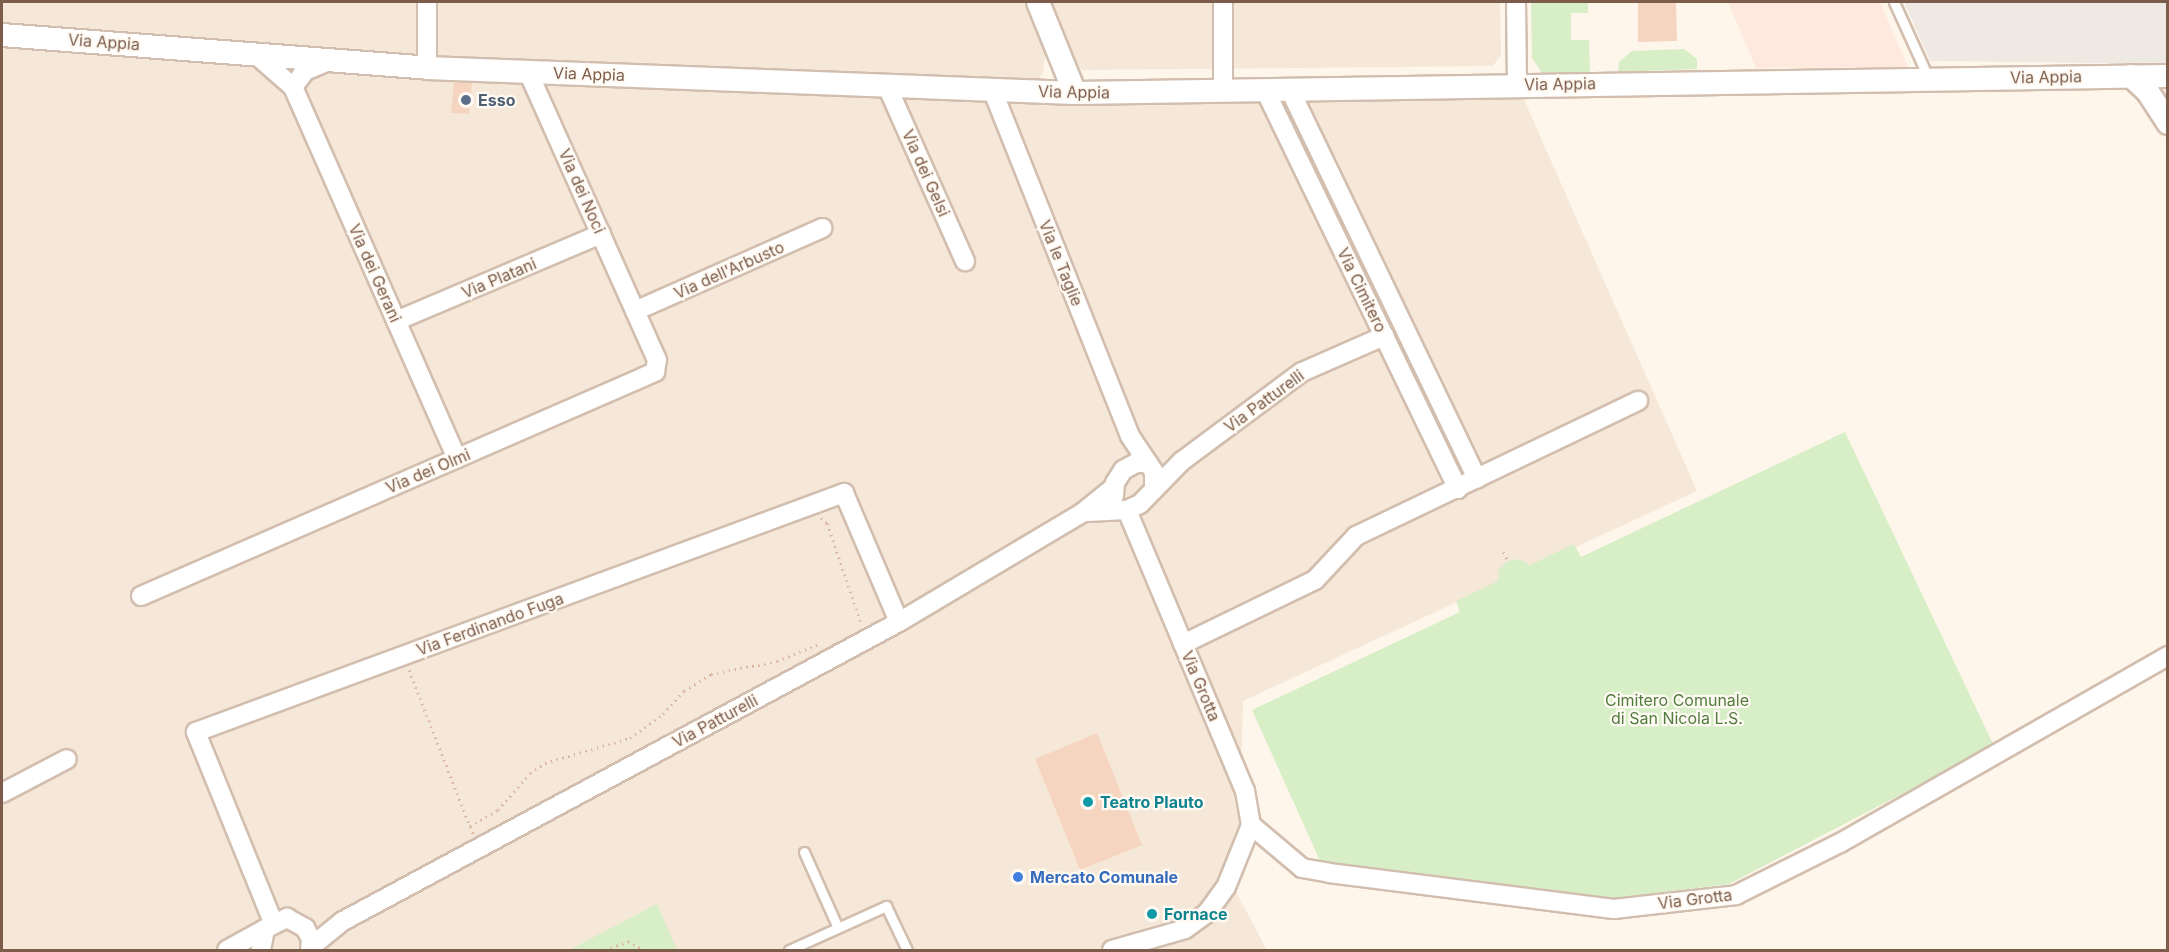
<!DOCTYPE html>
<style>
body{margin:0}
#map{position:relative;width:2169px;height:952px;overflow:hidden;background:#fef6eb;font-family:Inter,sans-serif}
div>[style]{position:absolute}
.residential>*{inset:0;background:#f6e8d8}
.commercial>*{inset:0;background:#ffe8de}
.industrial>*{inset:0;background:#efe9e3}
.green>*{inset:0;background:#d7eec7}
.building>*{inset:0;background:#f6d5c0}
.path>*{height:3px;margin-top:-1.5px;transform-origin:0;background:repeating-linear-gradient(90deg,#dcb8a2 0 1.5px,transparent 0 6px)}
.roads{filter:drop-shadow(2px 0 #d2beae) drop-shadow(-2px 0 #d2beae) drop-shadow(0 2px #d2beae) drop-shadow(0 -2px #d2beae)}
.service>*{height:9px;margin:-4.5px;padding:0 4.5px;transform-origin:4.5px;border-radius:4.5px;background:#fff}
.minor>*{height:18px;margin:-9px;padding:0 9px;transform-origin:9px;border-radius:9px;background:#fff}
.tertiary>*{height:22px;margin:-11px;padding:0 11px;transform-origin:11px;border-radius:11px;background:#fff}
.dots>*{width:16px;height:16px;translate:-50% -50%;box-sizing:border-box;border:3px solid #fffaf3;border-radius:50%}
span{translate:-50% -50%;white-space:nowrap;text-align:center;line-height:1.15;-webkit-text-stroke:4.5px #fffaf3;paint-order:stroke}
.street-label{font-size:16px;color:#7c5c4a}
.service-label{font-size:16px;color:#4e5e75;font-weight:700}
.left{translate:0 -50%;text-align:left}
.park-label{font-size:16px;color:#517c3e}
.culture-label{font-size:16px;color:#0d838f;font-weight:700}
.shop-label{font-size:16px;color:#366cbe;font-weight:700}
.frame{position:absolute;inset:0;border:3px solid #7c5c4a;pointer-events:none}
</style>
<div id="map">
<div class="residential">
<div style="clip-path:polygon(2px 2px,1027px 2px,1047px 44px,1043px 72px,1028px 98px,1521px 93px,1697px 491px,1243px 701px,1239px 858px,1246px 860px,1235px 890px,1267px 950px,2px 950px)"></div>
<div style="clip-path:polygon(1047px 2px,1500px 2px,1501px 55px,1493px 66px,1081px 70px)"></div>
</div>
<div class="commercial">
<div style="clip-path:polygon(1728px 2px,1880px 2px,1908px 67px,1756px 68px)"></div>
</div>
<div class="industrial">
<div style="clip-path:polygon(1904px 2px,2167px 2px,2167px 64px,1930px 61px)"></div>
</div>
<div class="green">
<div style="clip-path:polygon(1531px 2px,1588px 2px,1588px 13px,1571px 13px,1571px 40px,1589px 40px,1590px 72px,1542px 73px,1532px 58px)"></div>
<div style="clip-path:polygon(1684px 49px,1697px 59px,1697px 69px,1618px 72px,1619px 62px,1632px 51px)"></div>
<div style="clip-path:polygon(1845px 432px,1994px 746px,1729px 884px,1607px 899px,1321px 863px,1252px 710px,1460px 612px,1456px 601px,1498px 581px,1499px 569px,1508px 561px,1519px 559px,1530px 565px,1574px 544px,1581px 557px)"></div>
<div style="clip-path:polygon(657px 904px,677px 950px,569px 950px)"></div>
</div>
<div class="building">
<div style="clip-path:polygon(1638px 2px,1676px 2px,1677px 41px,1638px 42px)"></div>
<div style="clip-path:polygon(454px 83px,472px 83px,469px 114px,451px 113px)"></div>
<div style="clip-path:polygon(1097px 733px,1142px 845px,1080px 870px,1035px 759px)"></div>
</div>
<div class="path">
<div style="left:821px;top:518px;width:8px;rotate:40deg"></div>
<div style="left:827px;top:523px;width:106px;rotate:71.2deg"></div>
<div style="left:1503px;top:552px;width:10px;rotate:61deg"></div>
<div style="left:409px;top:670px;width:176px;rotate:68.7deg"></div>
<div style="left:470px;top:826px;width:32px;rotate:-30deg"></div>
<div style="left:498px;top:810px;width:49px;rotate:-49.1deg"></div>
<div style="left:530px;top:773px;width:18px;rotate:-34deg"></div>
<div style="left:545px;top:763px;width:89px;rotate:-16.4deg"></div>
<div style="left:630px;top:738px;width:41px;rotate:-36deg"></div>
<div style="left:663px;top:714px;width:31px;rotate:-48deg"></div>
<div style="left:684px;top:691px;width:32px;rotate:-32deg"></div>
<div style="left:711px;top:674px;width:67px;rotate:-11.1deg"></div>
<div style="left:777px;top:661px;width:45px;rotate:-22deg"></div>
<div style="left:605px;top:950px;width:25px;rotate:-21deg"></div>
<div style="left:628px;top:941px;width:18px;rotate:29deg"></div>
</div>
<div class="roads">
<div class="service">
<div style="left:1894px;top:2px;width:85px;rotate:65.6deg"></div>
<div style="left:804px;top:852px;width:83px;rotate:65.9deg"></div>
<div style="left:789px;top:950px;width:107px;rotate:-24.4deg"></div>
<div style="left:886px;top:906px;width:49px;rotate:64.5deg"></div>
</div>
<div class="minor">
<div style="left:427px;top:2px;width:66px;rotate:90deg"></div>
<div style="left:1516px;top:2px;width:82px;rotate:89.3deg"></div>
<div style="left:254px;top:53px;width:52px;rotate:41.1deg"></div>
<div style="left:293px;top:87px;width:406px;rotate:66.2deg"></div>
<div style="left:887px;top:86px;width:192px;rotate:66deg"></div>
<div style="left:293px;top:87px;width:20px;rotate:-53deg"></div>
<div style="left:305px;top:71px;width:26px;rotate:-23deg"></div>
<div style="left:992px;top:89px;width:373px;rotate:68.3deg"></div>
<div style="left:1130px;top:436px;width:43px;rotate:56.3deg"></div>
<div style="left:1154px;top:472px;width:14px;rotate:90deg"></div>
<div style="left:1223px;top:92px;width:90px;rotate:-90deg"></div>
<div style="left:1266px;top:92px;width:441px;rotate:64.2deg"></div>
<div style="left:1291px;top:92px;width:429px;rotate:64.3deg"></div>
<div style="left:635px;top:311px;width:205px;rotate:-23.9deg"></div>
<div style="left:396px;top:321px;width:223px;rotate:-23deg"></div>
<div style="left:1114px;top:496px;width:13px;rotate:-86deg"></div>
<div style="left:1115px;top:483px;width:15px;rotate:-58deg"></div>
<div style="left:1123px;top:470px;width:15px;rotate:-28deg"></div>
<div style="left:1136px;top:463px;width:12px"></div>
<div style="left:1087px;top:512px;width:40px;rotate:-2.9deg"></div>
<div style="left:1127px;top:510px;width:14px;rotate:-25deg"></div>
<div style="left:1140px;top:504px;width:60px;rotate:-45.7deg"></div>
<div style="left:1182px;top:461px;width:149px;rotate:-36.6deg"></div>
<div style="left:1302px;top:372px;width:90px;rotate:-23.7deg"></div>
<div style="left:141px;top:596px;width:561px;rotate:-23.55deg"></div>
<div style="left:655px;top:372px;width:12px;rotate:-81deg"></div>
<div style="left:657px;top:360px;width:316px;rotate:-114.1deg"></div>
<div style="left:1183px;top:644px;width:147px;rotate:-25.9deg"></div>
<div style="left:1315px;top:580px;width:60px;rotate:-47deg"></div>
<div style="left:1356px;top:536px;width:313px;rotate:-25.6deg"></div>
<div style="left:2px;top:793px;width:73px;rotate:-27.6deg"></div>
<div style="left:1251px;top:825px;width:67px;rotate:40.1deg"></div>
<div style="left:1302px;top:868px;width:27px;rotate:10deg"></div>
<div style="left:1329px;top:873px;width:287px;rotate:7.2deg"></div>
<div style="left:1614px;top:909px;width:123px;rotate:-6.5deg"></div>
<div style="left:1736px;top:895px;width:116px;rotate:-26.6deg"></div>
<div style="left:1840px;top:843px;width:378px;rotate:-29.7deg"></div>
<div style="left:273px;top:922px;width:205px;rotate:-112.1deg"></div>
<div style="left:196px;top:732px;width:691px;rotate:-20.25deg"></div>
<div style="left:844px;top:493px;width:140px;rotate:66.9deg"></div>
<div style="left:312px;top:946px;width:40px;rotate:-39deg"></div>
<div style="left:343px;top:921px;width:631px;rotate:-28.27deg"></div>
<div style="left:899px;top:622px;width:213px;rotate:-30.8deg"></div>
<div style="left:1082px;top:513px;width:41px;rotate:-39.1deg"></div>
<div style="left:227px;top:950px;width:43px;rotate:-28.9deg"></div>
<div style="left:261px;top:950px;width:21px;rotate:-79deg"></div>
<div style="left:265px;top:929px;width:25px;rotate:-27deg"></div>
<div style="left:287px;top:918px;width:21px;rotate:29deg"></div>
<div style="left:305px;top:928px;width:13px;rotate:61deg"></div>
<div style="left:311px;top:939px;width:11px;rotate:95deg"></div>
<div style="left:1112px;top:950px;width:76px;rotate:-16deg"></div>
<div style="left:1185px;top:929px;width:27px;rotate:-36deg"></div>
<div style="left:1207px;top:913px;width:32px;rotate:-54deg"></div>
<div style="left:1226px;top:887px;width:67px;rotate:-68deg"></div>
<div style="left:1251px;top:825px;width:35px;rotate:-100deg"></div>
<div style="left:1245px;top:791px;width:305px;rotate:-112.8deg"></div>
</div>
<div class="tertiary">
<div style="left:1038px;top:2px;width:98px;rotate:67.9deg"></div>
<div style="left:2px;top:35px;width:426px;rotate:4.4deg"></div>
<div style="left:427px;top:68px;width:648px;rotate:2.21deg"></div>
<div style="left:1075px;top:93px;width:1093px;rotate:-0.89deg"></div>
<div style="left:2131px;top:76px;width:23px;rotate:43deg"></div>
<div style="left:2148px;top:92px;width:37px;rotate:57deg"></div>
</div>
</div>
<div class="dots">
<div style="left:466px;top:100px;background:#5c6f8a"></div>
<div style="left:1088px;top:802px;background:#0f9aa8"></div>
<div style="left:1018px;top:877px;background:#3f7fe0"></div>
<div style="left:1152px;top:914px;background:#0f9aa8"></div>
</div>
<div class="street-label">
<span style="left:104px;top:42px;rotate:4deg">Via Appia</span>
<span style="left:589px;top:74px;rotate:2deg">Via Appia</span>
<span style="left:2046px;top:77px;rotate:-1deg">Via Appia</span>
<span style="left:1560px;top:84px;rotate:-1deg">Via Appia</span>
<span style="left:1074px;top:92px;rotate:1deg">Via Appia</span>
<span style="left:926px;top:173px;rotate:66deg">Via dei Gelsi</span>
<span style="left:582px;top:191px;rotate:66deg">Via dei Noci</span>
<span style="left:1061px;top:263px;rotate:68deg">Via le Taglie</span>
<span style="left:729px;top:270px;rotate:-24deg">Via dell'Arbusto</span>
<span style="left:375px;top:273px;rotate:66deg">Via dei Gerani</span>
<span style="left:499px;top:278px;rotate:-23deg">Via Platani</span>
<span style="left:1362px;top:290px;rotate:64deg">Via Cimitero</span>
<span style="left:1264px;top:401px;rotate:-36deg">Via Patturelli</span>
<span style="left:428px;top:471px;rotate:-23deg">Via dei Olmi</span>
<span style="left:490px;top:624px;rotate:-20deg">Via Ferdinando Fuga</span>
<span style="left:1201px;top:686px;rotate:67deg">Via Grotta</span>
<span style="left:715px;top:721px;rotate:-28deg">Via Patturelli</span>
<span style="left:1695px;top:899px;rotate:-7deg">Via Grotta</span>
</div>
<div class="service-label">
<span class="left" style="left:478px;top:100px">Esso</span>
</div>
<div class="park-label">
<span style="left:1677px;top:709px">Cimitero Comunale<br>di San Nicola L.S.</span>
</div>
<div class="culture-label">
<span class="left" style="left:1100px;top:802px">Teatro Plauto</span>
<span class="left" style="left:1164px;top:914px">Fornace</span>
</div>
<div class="shop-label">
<span class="left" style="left:1030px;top:877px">Mercato Comunale</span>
</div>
<div class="frame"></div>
</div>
